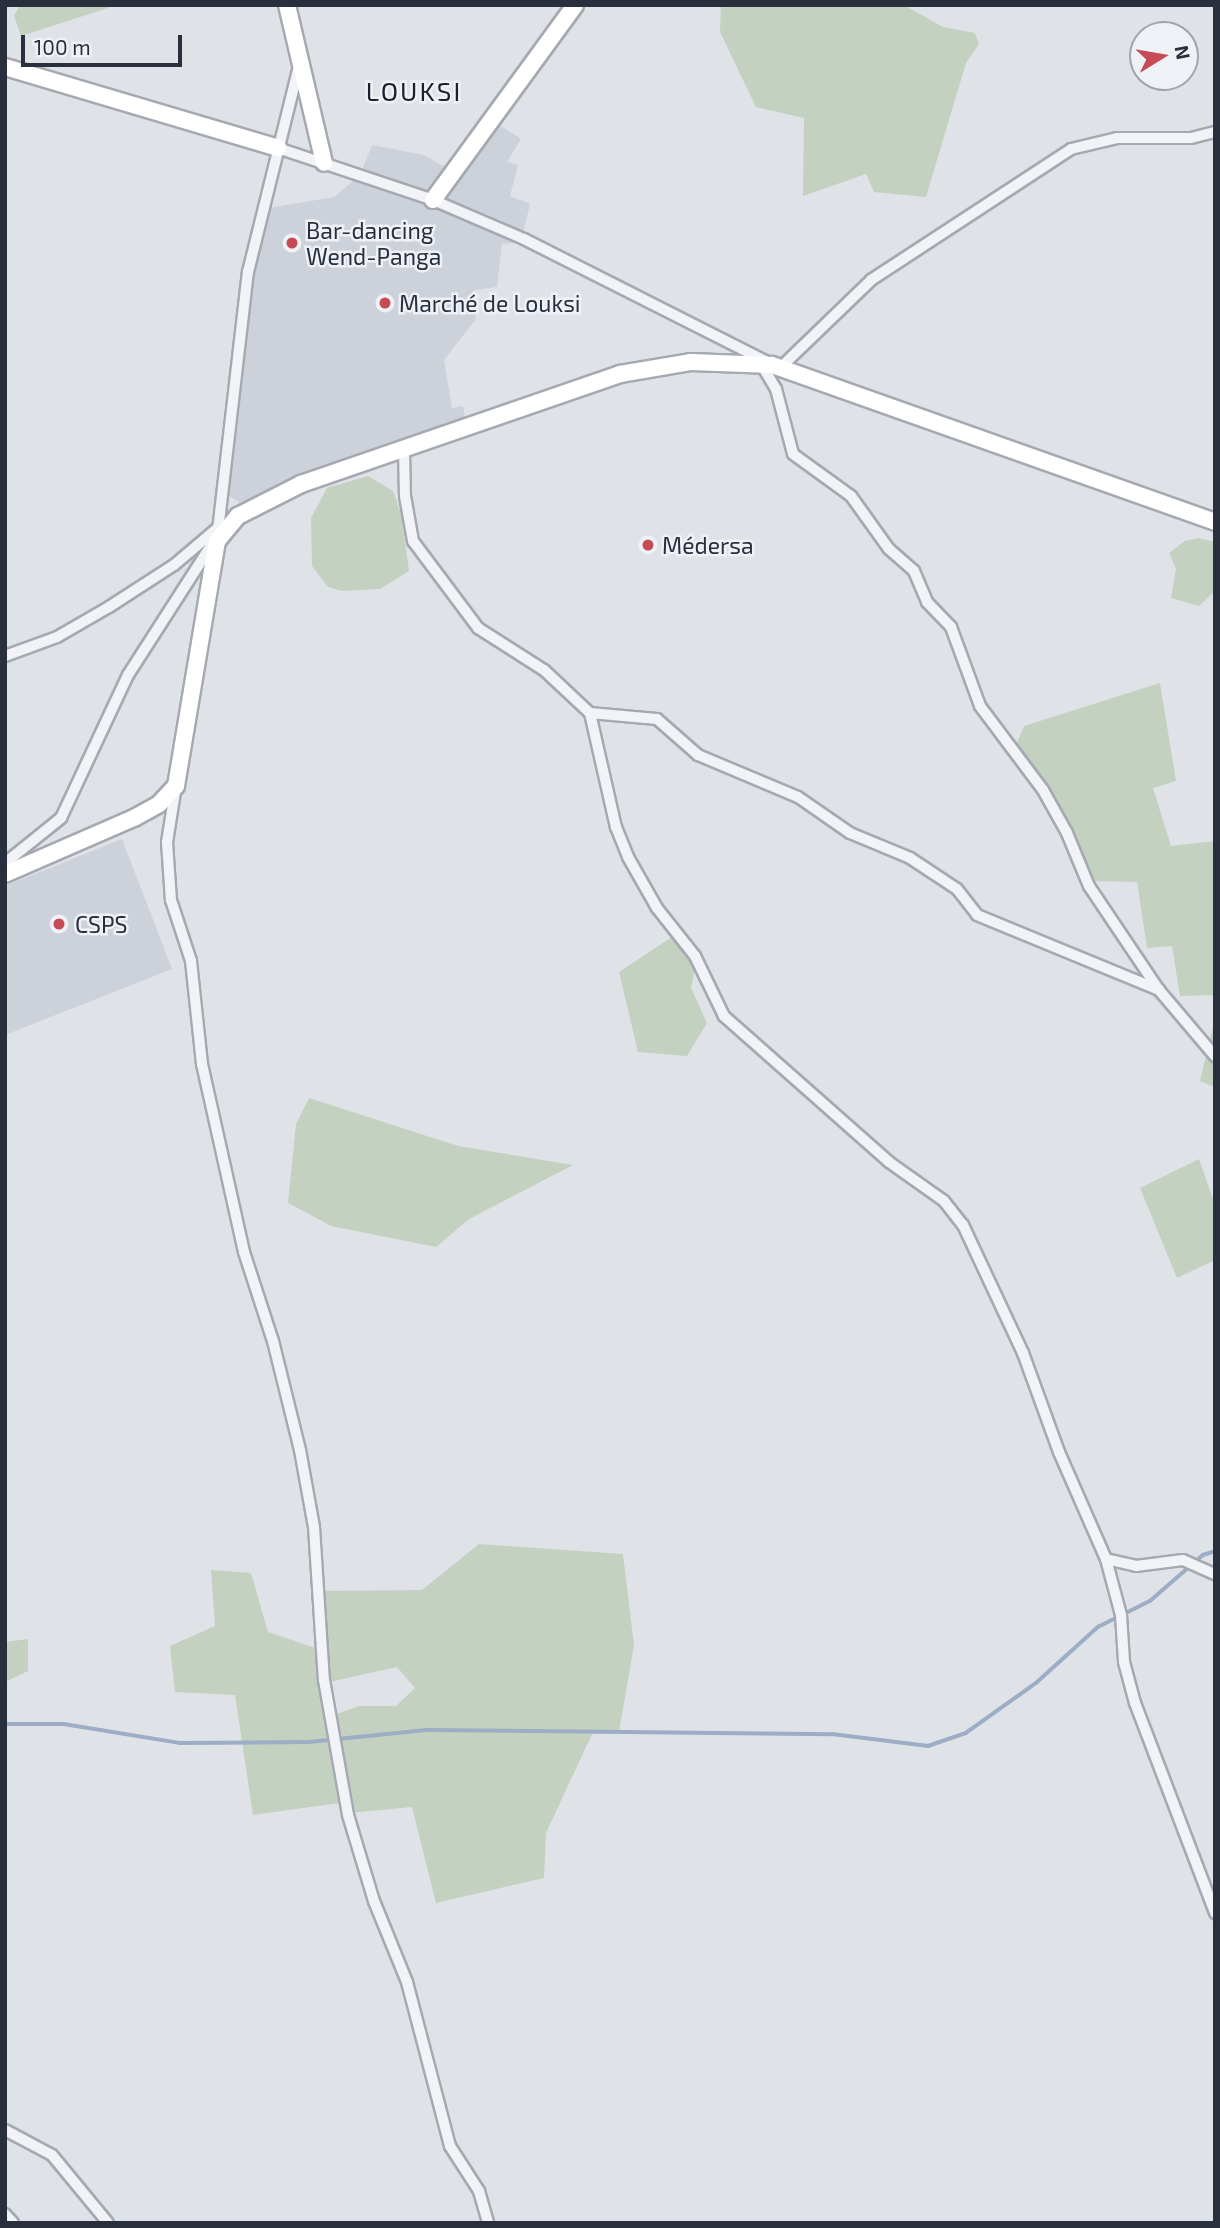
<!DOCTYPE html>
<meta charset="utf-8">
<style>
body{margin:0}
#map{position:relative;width:1220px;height:2228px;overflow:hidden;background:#dfe2e7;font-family:"Exo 2",sans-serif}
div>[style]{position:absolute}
.built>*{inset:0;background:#cdd1d9}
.green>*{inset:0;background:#c4d1c1}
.stream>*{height:3.5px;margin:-1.75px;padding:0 1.75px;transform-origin:1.75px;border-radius:1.75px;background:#9cadc5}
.roads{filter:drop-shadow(2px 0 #a5a9b1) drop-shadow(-2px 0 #a5a9b1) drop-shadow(0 2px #a5a9b1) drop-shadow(0 -2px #a5a9b1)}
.street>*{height:10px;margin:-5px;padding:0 5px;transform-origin:5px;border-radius:5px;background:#f1f3f6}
.secondary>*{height:16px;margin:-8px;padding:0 8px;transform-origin:8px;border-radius:8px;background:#fff}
.dots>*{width:19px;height:19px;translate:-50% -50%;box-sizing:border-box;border:4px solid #eef1f5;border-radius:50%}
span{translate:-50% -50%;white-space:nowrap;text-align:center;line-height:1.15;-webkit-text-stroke:5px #eef1f5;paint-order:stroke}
.poi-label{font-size:23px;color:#292f3d}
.left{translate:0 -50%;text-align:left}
.quarter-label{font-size:26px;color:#1b202e;letter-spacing:2px}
.frame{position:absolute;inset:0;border:7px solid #292f3d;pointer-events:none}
.north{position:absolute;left:1129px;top:21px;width:70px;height:70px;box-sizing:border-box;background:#eef1f5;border:2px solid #9fa3ab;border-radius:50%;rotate:79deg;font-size:19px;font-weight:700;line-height:28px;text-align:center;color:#292f3d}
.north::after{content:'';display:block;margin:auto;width:24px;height:32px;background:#c64b55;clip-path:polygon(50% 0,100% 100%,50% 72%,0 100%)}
.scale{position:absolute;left:21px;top:35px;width:161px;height:32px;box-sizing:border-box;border:4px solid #292f3d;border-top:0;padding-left:9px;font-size:21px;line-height:24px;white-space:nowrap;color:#292f3d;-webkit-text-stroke:5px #eef1f5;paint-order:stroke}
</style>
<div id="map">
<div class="built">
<div style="clip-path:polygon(490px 119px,521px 139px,507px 162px,518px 165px,510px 196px,530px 204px,521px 242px,502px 244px,497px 287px,475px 290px,476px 319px,444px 360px,452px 408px,463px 406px,467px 430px,300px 492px,258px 514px,223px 492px,248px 272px,264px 209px,334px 197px,360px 175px,372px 145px,424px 155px,452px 171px)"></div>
<div style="clip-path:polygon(122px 839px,172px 969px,5px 1035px,5px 886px)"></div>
</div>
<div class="green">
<div style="clip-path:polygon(20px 5px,107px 5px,108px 8px,21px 36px,14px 16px)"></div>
<div style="clip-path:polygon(721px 5px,904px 5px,943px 27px,975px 33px,979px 44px,966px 63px,926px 197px,874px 192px,866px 174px,803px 196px,804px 118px,756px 107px,720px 32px)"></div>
<div style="clip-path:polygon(368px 476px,393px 491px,401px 514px,409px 571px,380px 589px,342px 591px,328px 587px,312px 566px,311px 518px,327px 488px)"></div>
<div style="clip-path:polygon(1198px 538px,1215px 542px,1215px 591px,1199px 606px,1171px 598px,1176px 569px,1169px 553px,1185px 541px)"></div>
<div style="clip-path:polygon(1160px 683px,1176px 781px,1153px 788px,1171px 846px,1215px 841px,1215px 995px,1180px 996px,1172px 946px,1147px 948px,1137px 882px,1090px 881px,1031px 761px,1014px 750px,1024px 726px)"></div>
<div style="clip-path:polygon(675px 935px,691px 956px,695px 969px,691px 988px,707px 1023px,687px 1056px,638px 1052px,619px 972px)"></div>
<div style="clip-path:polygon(1213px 1027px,1215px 1027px,1215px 1087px,1200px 1081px)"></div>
<div style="clip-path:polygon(309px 1098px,458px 1146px,573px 1165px,469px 1219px,436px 1247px,331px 1226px,288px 1203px,296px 1124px)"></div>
<div style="clip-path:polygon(1199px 1159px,1215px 1205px,1215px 1260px,1177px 1278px,1140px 1188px)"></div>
<div style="clip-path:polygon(evenodd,479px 1544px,623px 1554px,634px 1645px,619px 1732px,593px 1732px,546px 1833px,544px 1878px,436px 1903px,412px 1807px,349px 1813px,347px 1802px,253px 1815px,235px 1695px,175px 1692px,170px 1646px,215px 1626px,211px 1570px,251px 1573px,268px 1632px,324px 1651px,321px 1591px,422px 1590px,479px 1544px,397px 1667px,415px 1688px,396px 1706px,359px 1706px,331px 1716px,325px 1683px,397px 1667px)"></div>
<div style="clip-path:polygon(28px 1639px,28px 1671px,5px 1682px,5px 1642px)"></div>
</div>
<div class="stream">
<div style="left:5px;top:1724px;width:59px"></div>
<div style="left:64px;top:1724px;width:118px;rotate:9.3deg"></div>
<div style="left:180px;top:1743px;width:129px;rotate:-0.4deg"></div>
<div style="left:309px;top:1742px;width:120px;rotate:-5.8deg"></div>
<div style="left:428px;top:1730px;width:404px;rotate:0.6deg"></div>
<div style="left:832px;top:1734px;width:97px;rotate:7.1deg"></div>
<div style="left:928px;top:1746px;width:40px;rotate:-18.9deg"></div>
<div style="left:966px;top:1733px;width:86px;rotate:-35.5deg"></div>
<div style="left:1036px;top:1683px;width:84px;rotate:-42.1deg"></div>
<div style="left:1098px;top:1627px;width:58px;rotate:-26.6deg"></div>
<div style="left:1150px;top:1601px;width:70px;rotate:-41deg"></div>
<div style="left:1203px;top:1555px;width:13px;rotate:-18deg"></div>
</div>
<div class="roads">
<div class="street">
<div style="left:278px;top:148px;width:163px;rotate:18.5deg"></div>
<div style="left:433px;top:200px;width:99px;rotate:23.2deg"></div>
<div style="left:524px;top:239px;width:273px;rotate:26.8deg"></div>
<div style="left:761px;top:364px;width:29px;rotate:59deg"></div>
<div style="left:776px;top:389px;width:67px;rotate:75.3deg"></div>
<div style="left:793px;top:454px;width:72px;rotate:35.9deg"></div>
<div style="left:851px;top:496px;width:65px;rotate:54.4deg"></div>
<div style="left:889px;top:549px;width:33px;rotate:41deg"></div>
<div style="left:914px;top:571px;width:34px;rotate:67deg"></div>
<div style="left:927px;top:602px;width:35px;rotate:46deg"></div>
<div style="left:951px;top:627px;width:84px;rotate:69.8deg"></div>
<div style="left:980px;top:706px;width:105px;rotate:53.1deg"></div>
<div style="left:1043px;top:790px;width:49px;rotate:60.8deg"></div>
<div style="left:1067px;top:833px;width:57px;rotate:67.5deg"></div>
<div style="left:1089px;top:886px;width:125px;rotate:56.1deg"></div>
<div style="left:780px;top:368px;width:127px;rotate:-44deg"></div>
<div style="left:871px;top:280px;width:239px;rotate:-33.2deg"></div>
<div style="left:1071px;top:149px;width:47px;rotate:-13.4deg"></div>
<div style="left:1117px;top:138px;width:74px"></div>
<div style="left:1191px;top:138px;width:25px;rotate:-14deg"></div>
<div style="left:404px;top:450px;width:46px;rotate:88.8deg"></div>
<div style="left:405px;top:496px;width:46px;rotate:79.9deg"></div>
<div style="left:413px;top:541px;width:109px;rotate:53.2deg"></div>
<div style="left:478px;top:628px;width:78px;rotate:32.5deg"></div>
<div style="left:544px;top:670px;width:63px;rotate:43.1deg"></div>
<div style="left:590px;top:713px;width:117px;rotate:77.2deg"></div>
<div style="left:616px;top:827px;width:32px;rotate:68deg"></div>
<div style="left:628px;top:857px;width:59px;rotate:60.4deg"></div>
<div style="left:657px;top:908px;width:61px;rotate:51.6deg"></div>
<div style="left:695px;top:956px;width:67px;rotate:64.2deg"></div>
<div style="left:724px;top:1016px;width:220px;rotate:41.5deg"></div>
<div style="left:889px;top:1162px;width:67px;rotate:35.3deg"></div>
<div style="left:944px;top:1201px;width:31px;rotate:52deg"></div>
<div style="left:963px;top:1225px;width:141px;rotate:64.9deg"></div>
<div style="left:1023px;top:1353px;width:105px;rotate:70deg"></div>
<div style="left:1059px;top:1452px;width:117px;rotate:66.3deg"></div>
<div style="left:1106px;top:1559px;width:58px;rotate:75deg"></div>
<div style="left:1121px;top:1615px;width:47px;rotate:86.3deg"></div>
<div style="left:1124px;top:1662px;width:42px;rotate:75deg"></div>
<div style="left:1135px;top:1703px;width:225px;rotate:69.1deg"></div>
<div style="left:217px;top:539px;width:269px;rotate:-83.4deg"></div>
<div style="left:248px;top:272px;width:212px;rotate:-76.1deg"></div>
<div style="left:5px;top:656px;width:55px;rotate:-20.1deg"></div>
<div style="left:57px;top:637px;width:60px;rotate:-30deg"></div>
<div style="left:109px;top:607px;width:77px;rotate:-32.9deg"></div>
<div style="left:174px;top:565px;width:59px;rotate:-40.2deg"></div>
<div style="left:590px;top:713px;width:67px;rotate:5.1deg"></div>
<div style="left:657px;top:719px;width:55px;rotate:41.3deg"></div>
<div style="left:698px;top:755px;width:108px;rotate:22.8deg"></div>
<div style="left:798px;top:797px;width:63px;rotate:34.7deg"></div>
<div style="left:850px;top:833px;width:65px;rotate:22.6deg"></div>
<div style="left:910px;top:858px;width:56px;rotate:33.4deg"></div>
<div style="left:957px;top:889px;width:33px;rotate:52deg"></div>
<div style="left:977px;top:915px;width:197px;rotate:22.4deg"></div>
<div style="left:1159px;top:990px;width:87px;rotate:49.7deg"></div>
<div style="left:176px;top:786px;width:57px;rotate:99.1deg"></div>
<div style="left:167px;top:842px;width:58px;rotate:86.1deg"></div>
<div style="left:171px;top:900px;width:64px;rotate:71.8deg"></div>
<div style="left:191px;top:961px;width:104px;rotate:83.9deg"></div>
<div style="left:202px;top:1064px;width:193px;rotate:77.4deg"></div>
<div style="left:244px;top:1252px;width:94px;rotate:72deg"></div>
<div style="left:273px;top:1341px;width:112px;rotate:76.1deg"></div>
<div style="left:300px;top:1450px;width:78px;rotate:79.7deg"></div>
<div style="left:314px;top:1527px;width:153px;rotate:86.3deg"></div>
<div style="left:324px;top:1680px;width:137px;rotate:79.9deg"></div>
<div style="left:348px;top:1815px;width:90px;rotate:73.2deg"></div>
<div style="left:374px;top:1901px;width:87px;rotate:67.8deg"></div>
<div style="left:407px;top:1982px;width:170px;rotate:75.3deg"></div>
<div style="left:450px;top:2146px;width:54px;rotate:57.2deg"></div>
<div style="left:479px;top:2191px;width:33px;rotate:74deg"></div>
<div style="left:5px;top:863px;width:72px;rotate:-38.8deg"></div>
<div style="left:61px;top:818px;width:158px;rotate:-64.9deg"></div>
<div style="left:128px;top:675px;width:159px;rotate:-57.3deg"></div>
<div style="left:1106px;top:1559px;width:31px;rotate:13deg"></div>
<div style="left:1136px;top:1566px;width:47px;rotate:-7.3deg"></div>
<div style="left:1183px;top:1560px;width:35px;rotate:24deg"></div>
<div style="left:5px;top:2130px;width:53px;rotate:28deg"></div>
<div style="left:52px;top:2155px;width:88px;rotate:50.5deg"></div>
<div style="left:5px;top:2214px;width:12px;rotate:48deg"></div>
</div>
<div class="secondary">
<div style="left:287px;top:5px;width:162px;rotate:76.8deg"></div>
<div style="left:5px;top:67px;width:285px;rotate:16.5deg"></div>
<div style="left:433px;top:200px;width:241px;rotate:-53.9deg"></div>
<div style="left:5px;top:874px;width:141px;rotate:-23.5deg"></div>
<div style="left:134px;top:818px;width:29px;rotate:-29deg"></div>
<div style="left:159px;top:804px;width:25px;rotate:-47deg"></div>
<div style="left:176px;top:786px;width:248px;rotate:-80.5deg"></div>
<div style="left:217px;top:541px;width:33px;rotate:-50deg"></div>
<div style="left:238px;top:516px;width:71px;rotate:-26.9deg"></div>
<div style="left:301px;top:484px;width:337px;rotate:-19deg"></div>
<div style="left:620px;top:374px;width:71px;rotate:-9.7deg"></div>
<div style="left:690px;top:362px;width:82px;rotate:2.1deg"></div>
<div style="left:772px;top:365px;width:470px;rotate:19.5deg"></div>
</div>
</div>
<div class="dots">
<div style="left:292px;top:243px;background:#c64b55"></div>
<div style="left:385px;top:303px;background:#c64b55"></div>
<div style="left:648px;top:545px;background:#c64b55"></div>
<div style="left:59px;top:924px;background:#c64b55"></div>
</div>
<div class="poi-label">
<span class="left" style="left:306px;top:243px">Bar-dancing<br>Wend-Panga</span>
<span class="left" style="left:399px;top:303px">Marché de Louksi</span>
<span class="left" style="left:662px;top:545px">Médersa</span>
<span class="left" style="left:75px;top:924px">CSPS</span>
</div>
<div class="quarter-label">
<span style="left:414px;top:91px">LOUKSI</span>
</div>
<div class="frame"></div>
<div class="north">N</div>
<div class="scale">100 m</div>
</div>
